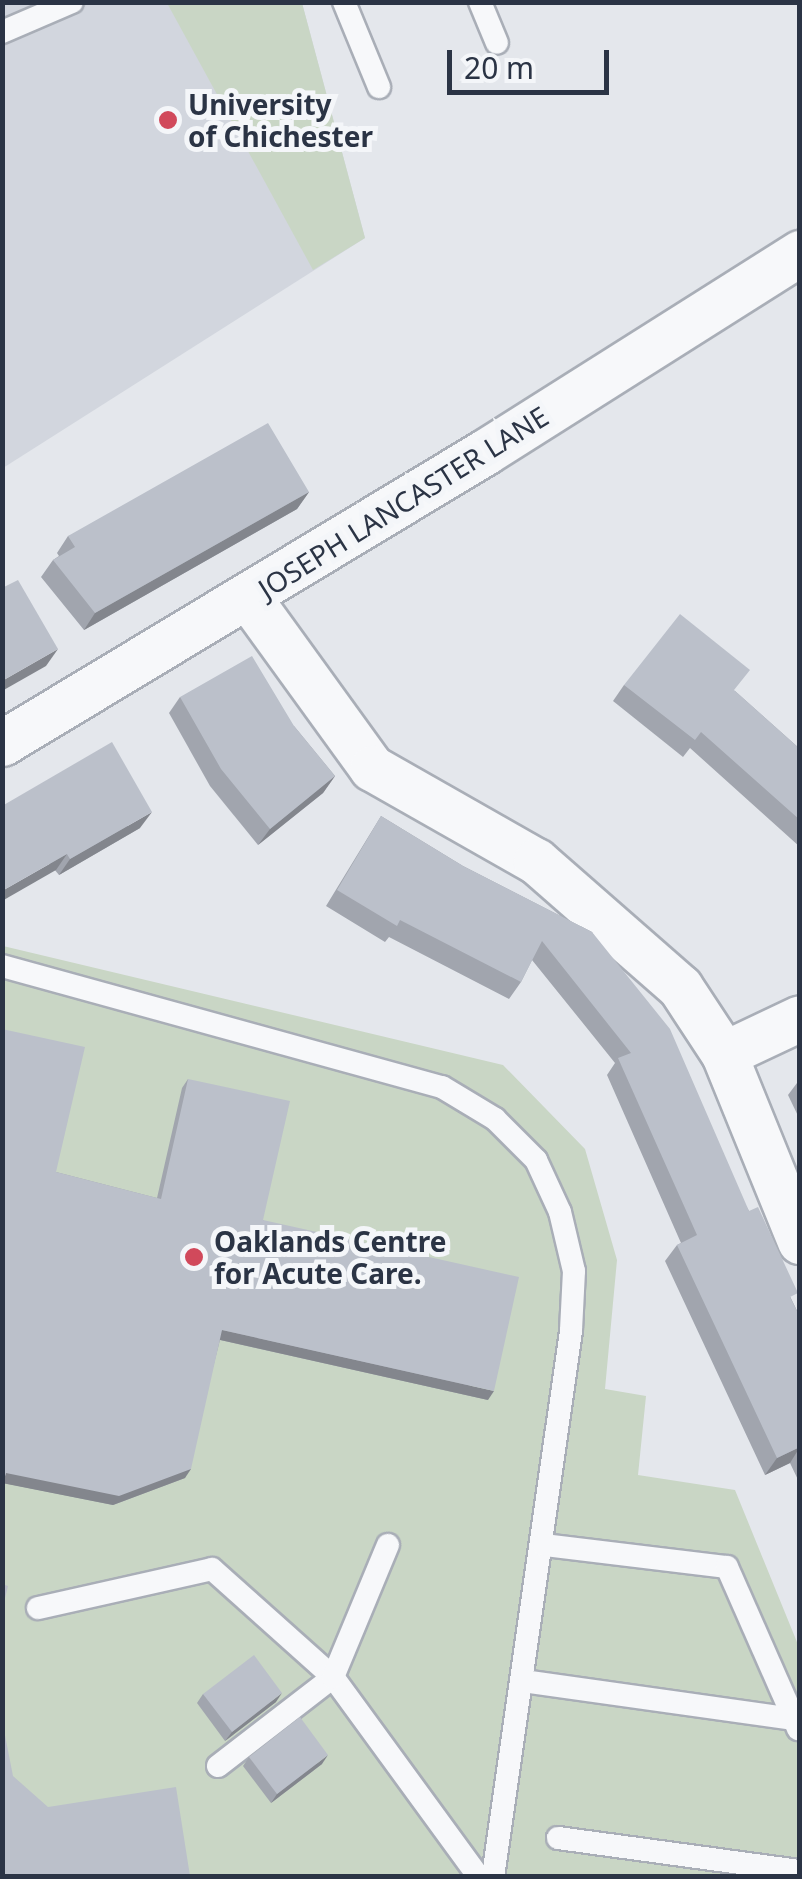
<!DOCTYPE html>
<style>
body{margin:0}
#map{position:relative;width:802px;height:1879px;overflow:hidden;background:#e4e7ec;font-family:"Noto Sans",sans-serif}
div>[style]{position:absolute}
.built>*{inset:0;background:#d2d6de}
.green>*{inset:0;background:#c9d6c5}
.roads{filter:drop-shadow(2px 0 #a9aeb7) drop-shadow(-2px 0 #a9aeb7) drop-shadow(0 2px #a9aeb7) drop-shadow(0 -2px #a9aeb7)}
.lane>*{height:22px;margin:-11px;padding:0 11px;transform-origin:11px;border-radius:11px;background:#f7f8fa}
.street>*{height:45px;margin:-22.5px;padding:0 22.5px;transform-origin:22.5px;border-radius:22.5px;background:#f7f8fa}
.wall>*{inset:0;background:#a1a5ae}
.shaded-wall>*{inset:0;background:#83868d}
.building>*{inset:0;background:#bbc0ca}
.dots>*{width:28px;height:28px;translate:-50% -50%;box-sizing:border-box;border:5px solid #f4f6f9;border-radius:50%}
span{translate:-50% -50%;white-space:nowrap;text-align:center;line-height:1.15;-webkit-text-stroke:10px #f4f6f9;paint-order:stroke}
.poi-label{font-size:28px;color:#2b3445;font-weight:700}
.left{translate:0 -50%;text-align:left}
.street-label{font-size:28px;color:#2b3445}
.frame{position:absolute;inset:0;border:5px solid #2b3445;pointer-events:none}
.scale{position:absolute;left:447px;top:50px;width:162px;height:45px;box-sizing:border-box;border:5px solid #2b3445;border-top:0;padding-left:12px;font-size:30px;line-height:35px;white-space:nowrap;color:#2b3445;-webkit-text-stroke:8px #f4f6f9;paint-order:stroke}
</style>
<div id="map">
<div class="built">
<div style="clip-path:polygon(3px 3px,302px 3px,365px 238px,3px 468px)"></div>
</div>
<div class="green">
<div style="clip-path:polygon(167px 3px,302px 3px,365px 238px,313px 270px)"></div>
<div style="clip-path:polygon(3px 946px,503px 1065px,585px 1149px,617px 1260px,605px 1389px,646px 1396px,638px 1475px,735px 1490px,799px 1647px,799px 1876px,3px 1876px)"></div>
</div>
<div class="roads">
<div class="lane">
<div style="left:344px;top:2px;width:92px;rotate:67.6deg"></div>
<div style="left:480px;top:2px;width:44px;rotate:67.5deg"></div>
<div style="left:2px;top:32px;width:76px;rotate:-23.2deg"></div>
<div style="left:2px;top:966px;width:456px;rotate:15.4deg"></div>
<div style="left:442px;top:1087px;width:62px;rotate:31.1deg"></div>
<div style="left:495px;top:1119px;width:58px;rotate:45deg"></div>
<div style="left:536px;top:1160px;width:57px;rotate:65.2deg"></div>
<div style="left:560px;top:1212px;width:61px;rotate:76.7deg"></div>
<div style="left:574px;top:1271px;width:60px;rotate:92.9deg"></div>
<div style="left:571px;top:1331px;width:551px;rotate:98.14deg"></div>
<div style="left:544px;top:1545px;width:184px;rotate:6.9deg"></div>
<div style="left:727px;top:1567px;width:166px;rotate:66.2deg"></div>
<div style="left:38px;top:1608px;width:178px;rotate:-12.6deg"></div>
<div style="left:212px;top:1569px;width:162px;rotate:41.8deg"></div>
<div style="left:333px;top:1677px;width:246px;rotate:53.9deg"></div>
<div style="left:523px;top:1681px;width:274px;rotate:8deg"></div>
<div style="left:794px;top:1719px;width:11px;rotate:68deg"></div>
<div style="left:218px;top:1766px;width:145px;rotate:-37.7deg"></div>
<div style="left:333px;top:1677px;width:143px;rotate:-67.4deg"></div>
<div style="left:558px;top:1838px;width:244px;rotate:7.8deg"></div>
</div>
<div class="street">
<div style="left:248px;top:597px;width:211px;rotate:54.1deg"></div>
<div style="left:372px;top:768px;width:189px;rotate:29.6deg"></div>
<div style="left:536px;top:861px;width:191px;rotate:41.2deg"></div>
<div style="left:680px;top:987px;width:80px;rotate:56.7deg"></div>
<div style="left:724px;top:1054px;width:202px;rotate:67.9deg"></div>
<div style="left:2px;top:743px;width:564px;rotate:-31.07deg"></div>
<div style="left:485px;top:452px;width:373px;rotate:-32.3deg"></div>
<div style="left:724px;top:1054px;width:84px;rotate:-25.3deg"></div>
</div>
</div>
<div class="wall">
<div style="clip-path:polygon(309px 492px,297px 509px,84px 630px,41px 577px,53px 560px,59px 556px,57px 553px,68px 536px)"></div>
<div style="clip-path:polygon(624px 685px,735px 691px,800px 749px,800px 847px,690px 748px,683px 757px,613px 701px)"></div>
<div style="clip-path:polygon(180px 697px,294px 726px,335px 776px,323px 793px,258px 845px,210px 786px,169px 713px)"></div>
<div style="clip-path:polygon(2px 806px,140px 828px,59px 875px)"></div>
<div style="clip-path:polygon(381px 816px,463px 866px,592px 932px,749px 1211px,800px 1317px,800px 1484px,790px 1463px,765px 1475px,665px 1261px,677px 1245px,681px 1243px,607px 1075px,615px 1063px,532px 960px,521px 982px,509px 999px,389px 937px,385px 942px,326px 906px)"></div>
<div style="clip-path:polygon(188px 1079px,263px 1220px,488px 1400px,220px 1340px,185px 1478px,113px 1505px,3px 1483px,56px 1172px,157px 1198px,182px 1088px)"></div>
<div style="clip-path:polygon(800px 1079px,800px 1120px,788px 1095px)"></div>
<div style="clip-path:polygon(203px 1694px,276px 1702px,225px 1741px,197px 1703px)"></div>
<div style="clip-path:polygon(249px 1757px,322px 1764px,271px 1803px,243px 1766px)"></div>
</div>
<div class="shaded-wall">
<div style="clip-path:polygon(309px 492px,297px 509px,84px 630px,95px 613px)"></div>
<div style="clip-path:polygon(58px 649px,46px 666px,2px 691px,2px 681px)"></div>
<div style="clip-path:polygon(335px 776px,323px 793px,258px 845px,270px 829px)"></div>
<div style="clip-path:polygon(152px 812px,140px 828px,59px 875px,70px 859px)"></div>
<div style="clip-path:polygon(67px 854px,56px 870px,2px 901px,2px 891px)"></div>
<div style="clip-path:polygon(222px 1330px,494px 1391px,488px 1400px,216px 1339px)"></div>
<div style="clip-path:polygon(800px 1447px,790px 1463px,765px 1475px,777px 1458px)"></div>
<div style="clip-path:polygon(191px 1469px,185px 1478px,113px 1505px,2px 1483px,6px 1473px)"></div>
<div style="clip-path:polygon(282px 1693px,276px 1702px,225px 1741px,232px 1732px)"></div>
<div style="clip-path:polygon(328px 1755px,322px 1764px,271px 1803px,277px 1794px)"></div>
</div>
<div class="building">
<div style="clip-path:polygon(268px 423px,309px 492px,95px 613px,53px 560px,75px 547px,68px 536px)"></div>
<div style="clip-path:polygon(18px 580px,58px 649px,2px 681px,2px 588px)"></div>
<div style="clip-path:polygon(680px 614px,750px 670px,734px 690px,800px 749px,800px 820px,701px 732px,695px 740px,624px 685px)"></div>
<div style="clip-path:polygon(252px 656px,294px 726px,335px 776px,270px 829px,221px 769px,180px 697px)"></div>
<div style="clip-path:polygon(112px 742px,152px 812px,70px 859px,67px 854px,2px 891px,2px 806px)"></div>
<div style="clip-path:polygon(381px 816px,463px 866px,592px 932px,670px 1029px,749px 1211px,758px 1207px,798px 1293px,790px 1297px,800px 1317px,800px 1447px,777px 1458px,677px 1245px,697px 1235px,618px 1058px,631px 1053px,542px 941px,521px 982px,400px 920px,397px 926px,337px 890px)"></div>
<div style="clip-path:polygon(2px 1029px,85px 1047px,56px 1172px,161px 1199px,188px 1079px,290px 1101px,263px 1220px,519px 1277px,494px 1391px,222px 1330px,191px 1469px,119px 1496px,6px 1473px,2px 1487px)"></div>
<div style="clip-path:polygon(2px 1584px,8px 1586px,2px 1610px)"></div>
<div style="clip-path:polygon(254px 1655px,282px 1693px,232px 1732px,203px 1694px)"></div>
<div style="clip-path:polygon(300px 1717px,328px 1755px,277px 1794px,249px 1757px)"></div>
<div style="clip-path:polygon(2px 1720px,13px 1776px,48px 1807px,176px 1787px,190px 1876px,2px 1876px)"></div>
</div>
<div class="dots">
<div style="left:168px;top:120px;background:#d1495b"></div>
<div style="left:194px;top:1257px;background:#d1495b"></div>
</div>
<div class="poi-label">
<span class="left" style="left:188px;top:120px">University<br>of Chichester</span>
<span class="left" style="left:214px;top:1257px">Oaklands Centre<br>for Acute Care.</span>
</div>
<div class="street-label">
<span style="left:403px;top:502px;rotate:-32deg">JOSEPH LANCASTER LANE</span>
</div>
<div class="frame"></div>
<div class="scale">20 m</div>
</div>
